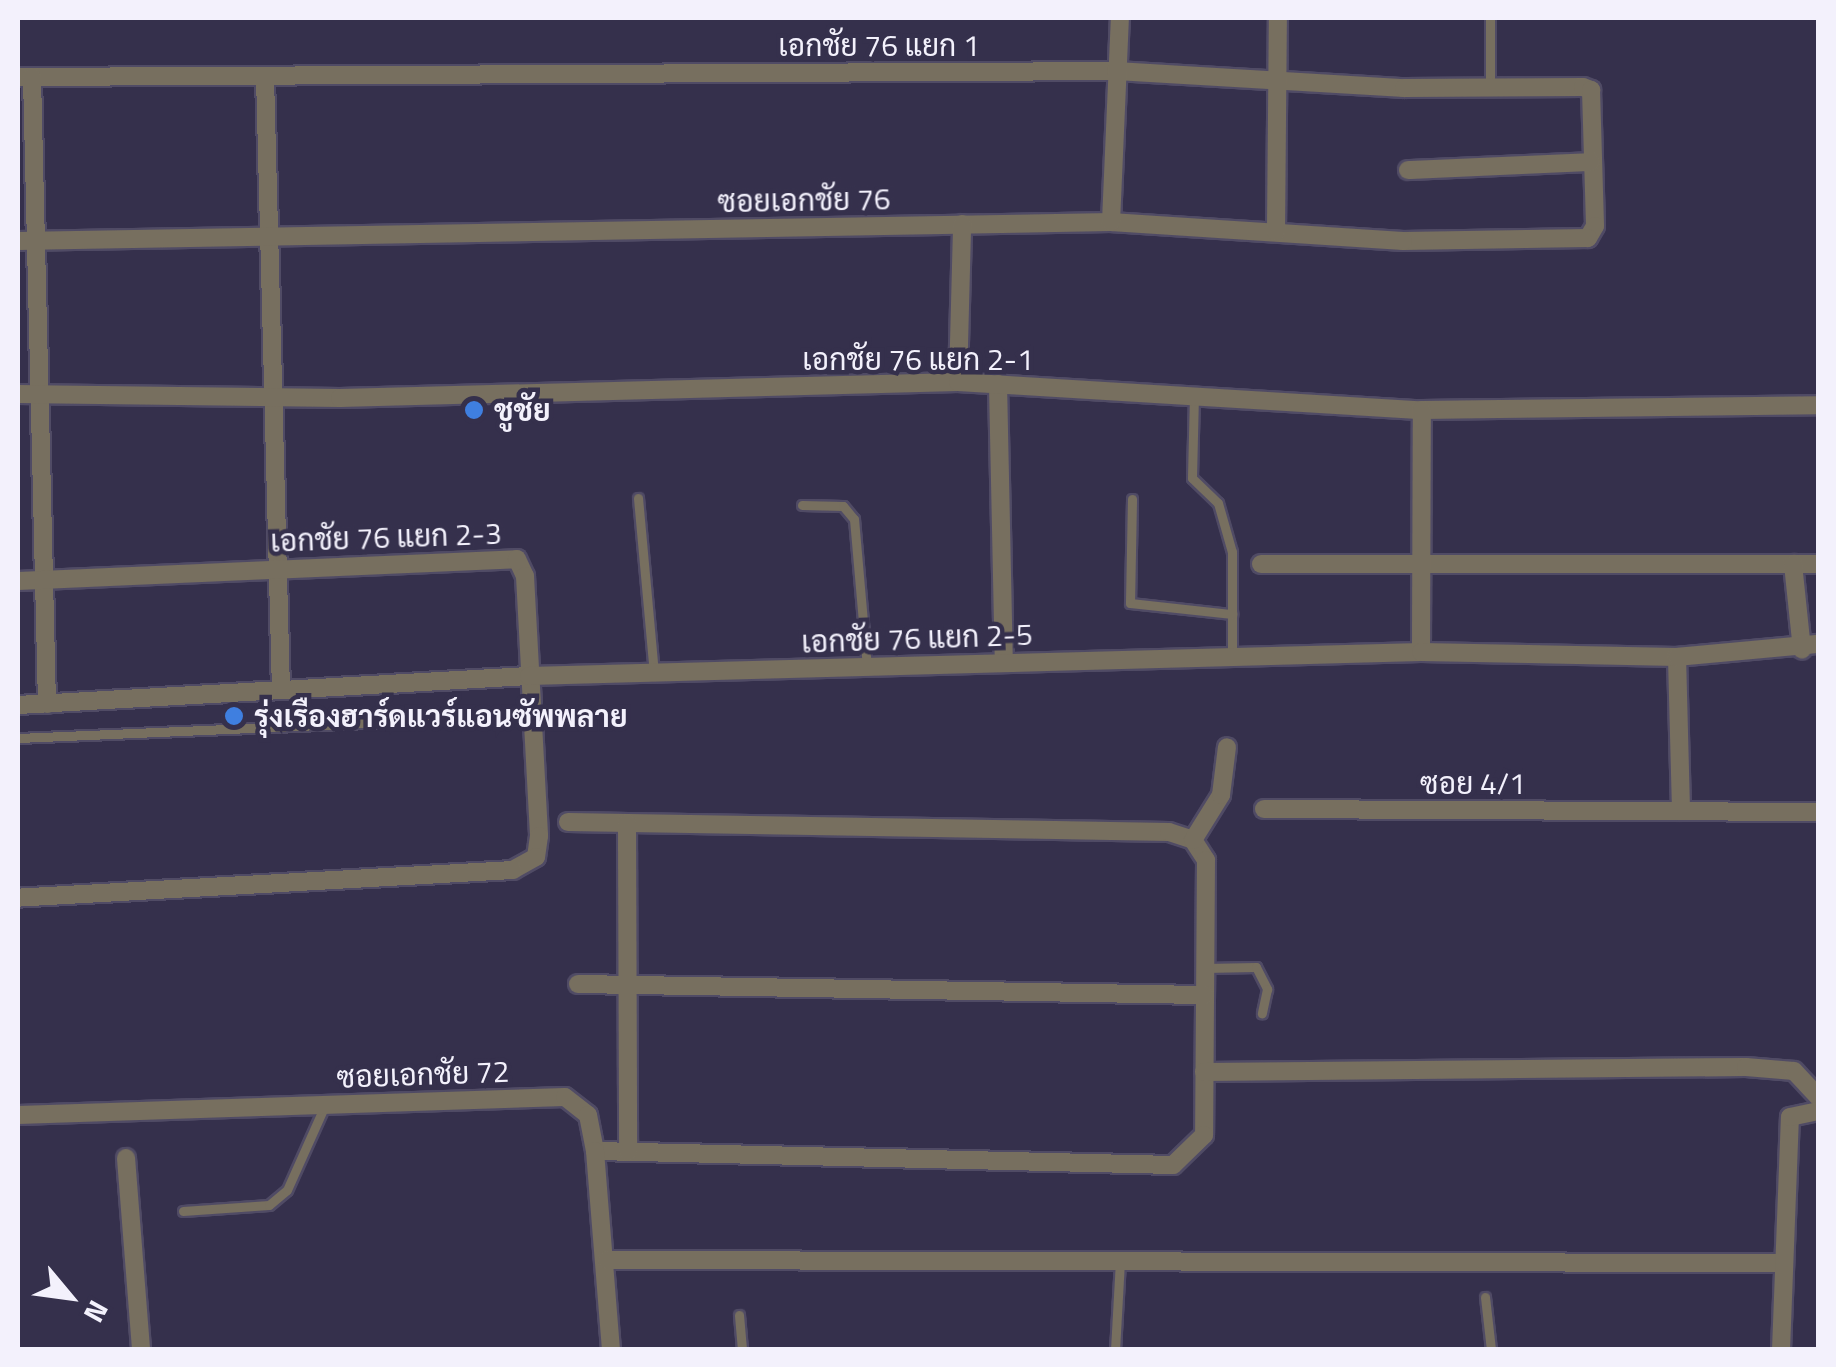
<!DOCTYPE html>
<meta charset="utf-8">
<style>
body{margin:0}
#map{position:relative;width:1836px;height:1367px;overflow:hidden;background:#35304c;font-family:"Titillium Web",Sarabun,sans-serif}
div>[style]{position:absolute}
.roads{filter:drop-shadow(2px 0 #504b65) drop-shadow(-2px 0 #504b65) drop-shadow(0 2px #504b65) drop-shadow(0 -2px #504b65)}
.service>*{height:9px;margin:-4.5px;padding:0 4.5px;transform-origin:4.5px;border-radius:4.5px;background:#776f5f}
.minor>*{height:18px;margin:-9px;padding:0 9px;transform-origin:9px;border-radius:9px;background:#776f5f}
.dots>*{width:28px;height:28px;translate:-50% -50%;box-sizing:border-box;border:5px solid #35304c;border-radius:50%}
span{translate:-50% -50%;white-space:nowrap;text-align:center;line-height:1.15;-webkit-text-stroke:9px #35304c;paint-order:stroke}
.street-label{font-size:30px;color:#f3f1fc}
.poi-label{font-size:30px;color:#f3f1fc;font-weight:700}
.left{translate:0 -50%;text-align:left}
.frame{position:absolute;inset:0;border:20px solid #f3f1fc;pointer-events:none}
.north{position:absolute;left:20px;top:1247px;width:100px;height:100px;-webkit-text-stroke:8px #35304c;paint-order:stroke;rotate:119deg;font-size:28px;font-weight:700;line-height:40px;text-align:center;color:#f3f1fc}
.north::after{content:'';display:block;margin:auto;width:35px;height:45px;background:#f3f1fc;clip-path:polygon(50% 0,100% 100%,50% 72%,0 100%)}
</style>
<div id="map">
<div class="roads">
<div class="service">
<div style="left:1490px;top:87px;width:69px;rotate:-90deg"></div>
<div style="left:1194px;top:395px;width:83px;rotate:91.4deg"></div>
<div style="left:1192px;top:478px;width:36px;rotate:44deg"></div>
<div style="left:1218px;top:503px;width:51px;rotate:74.1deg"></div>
<div style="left:1232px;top:552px;width:106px;rotate:90deg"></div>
<div style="left:638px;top:498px;width:176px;rotate:84.8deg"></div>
<div style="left:1132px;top:499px;width:104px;rotate:91.1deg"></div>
<div style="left:1130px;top:603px;width:103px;rotate:6.2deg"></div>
<div style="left:802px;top:505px;width:41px;rotate:1.4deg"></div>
<div style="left:843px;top:506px;width:17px;rotate:50deg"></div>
<div style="left:854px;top:519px;width:149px;rotate:85deg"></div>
<div style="left:18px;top:738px;width:513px;rotate:-2.46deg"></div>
<div style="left:1205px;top:968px;width:51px;rotate:-1.1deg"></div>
<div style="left:1256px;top:967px;width:25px;rotate:63deg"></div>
<div style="left:1267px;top:989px;width:25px;rotate:102deg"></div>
<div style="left:183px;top:1211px;width:86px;rotate:-4deg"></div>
<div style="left:269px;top:1205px;width:23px;rotate:-40deg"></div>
<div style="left:287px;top:1190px;width:93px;rotate:-65.9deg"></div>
<div style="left:1485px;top:1297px;width:53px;rotate:83.5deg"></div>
<div style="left:739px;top:1315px;width:35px;rotate:85deg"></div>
<div style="left:1115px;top:1350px;width:89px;rotate:-86.8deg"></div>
</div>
<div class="minor">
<div style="left:265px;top:76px;width:614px;rotate:88.51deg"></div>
<div style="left:18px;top:77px;width:1098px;rotate:-0.31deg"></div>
<div style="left:1116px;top:71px;width:289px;rotate:3.4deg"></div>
<div style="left:1404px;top:88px;width:179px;rotate:-0.3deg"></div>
<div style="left:1583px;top:87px;width:9px;rotate:21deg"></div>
<div style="left:1591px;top:90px;width:136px;rotate:88.3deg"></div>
<div style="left:1595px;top:226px;width:14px;rotate:120deg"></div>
<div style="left:1588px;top:238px;width:185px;rotate:179.1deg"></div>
<div style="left:1403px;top:241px;width:293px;rotate:-176.3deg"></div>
<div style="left:1111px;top:222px;width:1093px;rotate:179deg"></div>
<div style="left:32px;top:77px;width:627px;rotate:88.63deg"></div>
<div style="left:1408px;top:170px;width:183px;rotate:-2.5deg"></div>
<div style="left:1111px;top:222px;width:204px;rotate:-87.5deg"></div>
<div style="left:1276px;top:232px;width:214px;rotate:-89.5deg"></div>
<div style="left:958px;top:382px;width:158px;rotate:-88.5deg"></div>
<div style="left:998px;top:384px;width:276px;rotate:88.8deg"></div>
<div style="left:18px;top:394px;width:322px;rotate:0.7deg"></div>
<div style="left:340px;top:398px;width:618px;rotate:-1.48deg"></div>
<div style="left:958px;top:382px;width:465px;rotate:3.5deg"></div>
<div style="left:1422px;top:410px;width:396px;rotate:-0.7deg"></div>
<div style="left:1261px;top:564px;width:557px"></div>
<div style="left:1793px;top:564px;width:86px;rotate:84deg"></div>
<div style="left:18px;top:581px;width:499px;rotate:-2.5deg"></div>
<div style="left:517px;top:559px;width:19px;rotate:65deg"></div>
<div style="left:525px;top:576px;width:260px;rotate:86.9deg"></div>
<div style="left:539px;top:836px;width:21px;rotate:98deg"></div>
<div style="left:536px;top:857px;width:26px;rotate:151deg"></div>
<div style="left:513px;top:870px;width:496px;rotate:176.8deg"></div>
<div style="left:1421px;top:652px;width:242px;rotate:-89.8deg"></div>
<div style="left:1677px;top:657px;width:154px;rotate:88.5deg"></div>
<div style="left:18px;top:705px;width:512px;rotate:-3.25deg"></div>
<div style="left:529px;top:676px;width:892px;rotate:-1.54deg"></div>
<div style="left:1421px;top:652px;width:256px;rotate:1.1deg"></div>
<div style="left:1677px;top:657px;width:142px;rotate:-5.3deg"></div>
<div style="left:1264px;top:809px;width:554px;rotate:0.31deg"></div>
<div style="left:568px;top:822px;width:601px;rotate:0.95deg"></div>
<div style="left:1169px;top:832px;width:25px;rotate:18deg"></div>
<div style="left:1193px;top:840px;width:24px;rotate:57deg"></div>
<div style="left:1206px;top:860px;width:275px;rotate:90.4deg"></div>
<div style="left:1204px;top:1135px;width:43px;rotate:135.9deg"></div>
<div style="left:1173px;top:1165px;width:578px;rotate:-178.61deg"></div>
<div style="left:627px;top:823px;width:329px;rotate:89.8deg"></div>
<div style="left:1193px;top:840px;width:53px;rotate:-58.1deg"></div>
<div style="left:1221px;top:795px;width:48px;rotate:-82.9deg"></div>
<div style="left:578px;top:984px;width:627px;rotate:1.01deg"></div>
<div style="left:1204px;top:1072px;width:542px;rotate:-0.53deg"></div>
<div style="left:1746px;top:1067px;width:48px;rotate:4.8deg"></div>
<div style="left:1794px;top:1071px;width:35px;rotate:47deg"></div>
<div style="left:18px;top:1115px;width:547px;rotate:-1.88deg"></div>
<div style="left:565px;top:1097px;width:29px;rotate:38deg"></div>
<div style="left:588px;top:1115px;width:37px;rotate:79deg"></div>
<div style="left:595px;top:1151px;width:200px;rotate:85.4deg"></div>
<div style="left:126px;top:1158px;width:193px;rotate:85.5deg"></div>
<div style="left:607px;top:1260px;width:1177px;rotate:0.15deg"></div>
<div style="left:1781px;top:1350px;width:233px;rotate:-87.8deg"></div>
<div style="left:1790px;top:1117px;width:29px;rotate:-12deg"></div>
</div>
</div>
<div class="dots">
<div style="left:474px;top:410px;background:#3f7fe0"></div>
<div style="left:234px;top:716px;background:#3f7fe0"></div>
</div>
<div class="street-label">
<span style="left:879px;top:45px">เอกชัย 76 แยก 1</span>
<span style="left:804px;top:200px;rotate:-1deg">ซอยเอกชัย 76</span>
<span style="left:918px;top:359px">เอกชัย 76 แยก 2-1</span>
<span style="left:386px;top:537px;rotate:-2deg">เอกชัย 76 แยก 2-3</span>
<span style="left:917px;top:638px;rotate:-2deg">เอกชัย 76 แยก 2-5</span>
<span style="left:1473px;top:783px">ซอย 4/1</span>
<span style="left:423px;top:1074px;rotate:-2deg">ซอยเอกชัย 72</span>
</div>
<div class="poi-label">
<span class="left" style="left:494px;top:410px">ชูชัย</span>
<span class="left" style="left:254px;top:716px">รุ่งเรืองฮาร์ดแวร์แอนซัพพลาย</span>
</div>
<div class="frame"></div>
<div class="north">N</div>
</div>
